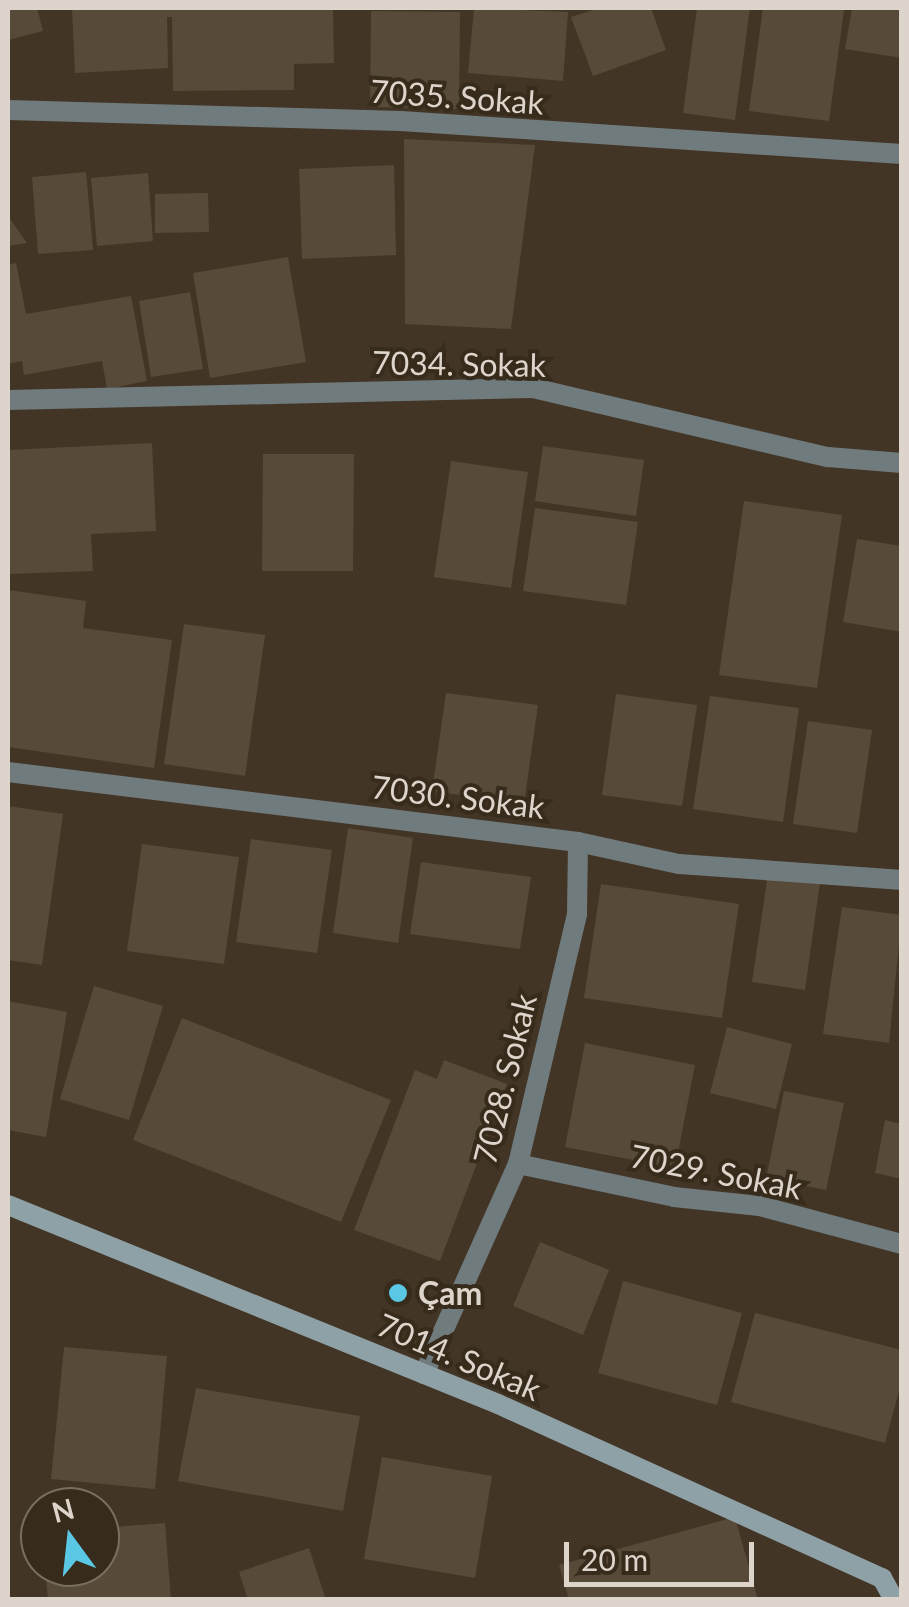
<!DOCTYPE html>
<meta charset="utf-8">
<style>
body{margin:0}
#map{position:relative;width:909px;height:1607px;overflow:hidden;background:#423525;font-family:Lato,sans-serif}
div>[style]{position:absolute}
.building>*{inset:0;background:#574a39}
.street>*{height:20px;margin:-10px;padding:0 10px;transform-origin:10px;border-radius:10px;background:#707b7e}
.secondary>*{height:20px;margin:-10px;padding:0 10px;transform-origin:10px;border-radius:10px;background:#8ea1a6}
.dots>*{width:28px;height:28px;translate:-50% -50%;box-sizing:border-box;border:5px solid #372b1b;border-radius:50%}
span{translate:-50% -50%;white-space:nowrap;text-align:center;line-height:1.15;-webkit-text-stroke:8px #372b1b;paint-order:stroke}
.street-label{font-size:32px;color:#ddd5cb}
.poi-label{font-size:32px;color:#ddd5cb;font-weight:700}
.left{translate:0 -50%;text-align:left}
.frame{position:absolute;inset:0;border:10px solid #ddd5cb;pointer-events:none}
.north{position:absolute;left:20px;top:1487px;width:100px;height:100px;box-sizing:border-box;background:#372b1b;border:2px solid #796f61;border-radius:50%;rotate:345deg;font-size:28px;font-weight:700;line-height:40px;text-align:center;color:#ddd5cb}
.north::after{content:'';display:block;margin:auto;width:35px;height:45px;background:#5ac8e5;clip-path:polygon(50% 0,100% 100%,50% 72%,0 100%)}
.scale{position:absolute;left:564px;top:1542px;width:190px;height:45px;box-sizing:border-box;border:5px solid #ddd5cb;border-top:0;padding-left:12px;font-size:30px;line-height:35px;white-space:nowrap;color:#ddd5cb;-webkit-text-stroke:8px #372b1b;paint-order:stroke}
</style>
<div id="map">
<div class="building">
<div style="clip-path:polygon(8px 8px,37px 8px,43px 31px,8px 40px)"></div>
<div style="clip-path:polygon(72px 8px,333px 8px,334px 63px,294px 64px,294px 90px,173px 91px,172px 17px,167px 17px,168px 68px,75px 73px)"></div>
<div style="clip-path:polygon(474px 8px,568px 12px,563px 81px,468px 73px)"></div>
<div style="clip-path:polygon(599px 8px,651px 8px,666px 50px,593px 76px,571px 17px)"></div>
<div style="clip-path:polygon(697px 8px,750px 8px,735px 120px,683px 113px)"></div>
<div style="clip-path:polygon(763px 8px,844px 10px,829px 121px,749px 111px)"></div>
<div style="clip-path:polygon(852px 8px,902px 8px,902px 58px,845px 49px)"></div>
<div style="clip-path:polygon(371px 11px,460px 12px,459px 109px,370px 107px)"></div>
<div style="clip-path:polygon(404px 139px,535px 145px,511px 329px,405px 324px)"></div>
<div style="clip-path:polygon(394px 165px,396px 255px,302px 259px,299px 169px)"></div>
<div style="clip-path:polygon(86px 172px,93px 250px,38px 254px,32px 177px)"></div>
<div style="clip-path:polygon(148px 173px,153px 241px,97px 246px,91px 178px)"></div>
<div style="clip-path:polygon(208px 193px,209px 232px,155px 233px,155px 194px)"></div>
<div style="clip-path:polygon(8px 216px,27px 243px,8px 246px)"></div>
<div style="clip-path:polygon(288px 257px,306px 362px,210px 378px,193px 273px)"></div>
<div style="clip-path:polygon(16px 263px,26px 314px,131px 296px,147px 381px,107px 389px,102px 361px,24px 375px,22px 361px,8px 364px,8px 265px)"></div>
<div style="clip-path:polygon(190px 292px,203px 369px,151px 377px,139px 301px)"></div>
<div style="clip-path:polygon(152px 443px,156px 531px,91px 534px,93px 571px,8px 574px,8px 450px)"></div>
<div style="clip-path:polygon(543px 446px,644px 460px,636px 516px,535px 501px)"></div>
<div style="clip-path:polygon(263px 454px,354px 454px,353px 571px,262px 571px)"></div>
<div style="clip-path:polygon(451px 461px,528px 472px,511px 588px,434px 577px)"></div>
<div style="clip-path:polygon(744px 501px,842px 515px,817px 688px,719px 675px)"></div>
<div style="clip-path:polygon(535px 508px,638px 522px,626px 605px,523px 591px)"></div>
<div style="clip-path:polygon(857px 539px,902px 546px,902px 632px,843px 622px)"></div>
<div style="clip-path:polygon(8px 590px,86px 601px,83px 628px,172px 640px,154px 768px,8px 747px)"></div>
<div style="clip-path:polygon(184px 624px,265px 635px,245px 776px,164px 764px)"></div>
<div style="clip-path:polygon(446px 693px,538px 705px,524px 804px,432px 791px)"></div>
<div style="clip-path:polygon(616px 694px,697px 705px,682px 806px,602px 795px)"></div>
<div style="clip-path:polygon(710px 696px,799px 708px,783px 822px,693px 809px)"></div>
<div style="clip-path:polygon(808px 721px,872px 730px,857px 833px,793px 824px)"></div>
<div style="clip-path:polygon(8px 806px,63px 814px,42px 965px,8px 960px)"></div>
<div style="clip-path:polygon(348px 828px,413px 838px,398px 943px,333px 933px)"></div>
<div style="clip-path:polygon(251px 839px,332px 850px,317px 953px,236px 942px)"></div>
<div style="clip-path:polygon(142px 844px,239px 857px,224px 964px,127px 951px)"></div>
<div style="clip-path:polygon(421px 862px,531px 877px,520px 949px,410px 934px)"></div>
<div style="clip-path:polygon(768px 874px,820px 882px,805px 990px,752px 982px)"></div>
<div style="clip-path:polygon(601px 884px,739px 904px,722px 1018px,584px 998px)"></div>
<div style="clip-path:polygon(842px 907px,902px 915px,889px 1043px,823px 1034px)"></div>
<div style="clip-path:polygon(94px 986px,163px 1006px,129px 1120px,60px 1099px)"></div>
<div style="clip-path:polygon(8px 1001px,67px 1012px,46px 1137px,8px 1130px)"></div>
<div style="clip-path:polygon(182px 1018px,391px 1100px,341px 1222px,133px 1140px)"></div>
<div style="clip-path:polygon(727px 1027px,792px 1044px,776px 1109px,710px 1093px)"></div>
<div style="clip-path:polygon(585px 1043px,695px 1065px,675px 1168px,565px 1147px)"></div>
<div style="clip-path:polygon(444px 1060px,507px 1084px,440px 1261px,354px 1230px,415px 1070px,437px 1079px)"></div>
<div style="clip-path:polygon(784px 1091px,844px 1103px,826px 1190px,766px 1178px)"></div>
<div style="clip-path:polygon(885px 1120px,902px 1124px,902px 1179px,875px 1173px)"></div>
<div style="clip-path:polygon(540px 1242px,609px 1270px,583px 1335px,513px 1306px)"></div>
<div style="clip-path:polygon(623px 1281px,742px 1313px,717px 1405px,598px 1373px)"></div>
<div style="clip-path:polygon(755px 1313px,902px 1350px,902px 1380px,885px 1443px,731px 1402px)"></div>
<div style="clip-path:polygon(64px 1347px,167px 1356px,155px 1489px,51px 1479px)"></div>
<div style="clip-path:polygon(196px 1388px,360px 1416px,343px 1511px,178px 1481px)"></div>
<div style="clip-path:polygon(382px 1457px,492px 1476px,475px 1578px,364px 1559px)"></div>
<div style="clip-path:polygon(735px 1517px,758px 1600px,569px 1600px,559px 1565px)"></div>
<div style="clip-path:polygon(165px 1523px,171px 1600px,48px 1600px,45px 1567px,100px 1567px,100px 1528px)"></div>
<div style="clip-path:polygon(309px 1548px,326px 1600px,248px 1600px,239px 1572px)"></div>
</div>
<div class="street">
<div style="left:8px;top:110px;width:393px;rotate:1.6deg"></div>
<div style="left:401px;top:121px;width:502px;rotate:3.77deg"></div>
<div style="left:8px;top:400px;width:525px;rotate:-1.31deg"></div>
<div style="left:533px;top:388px;width:303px;rotate:13.2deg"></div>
<div style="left:828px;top:457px;width:74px;rotate:4.6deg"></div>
<div style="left:8px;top:772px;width:574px;rotate:7deg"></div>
<div style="left:578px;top:842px;width:103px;rotate:12.3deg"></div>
<div style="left:679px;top:864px;width:224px;rotate:4.1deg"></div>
<div style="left:518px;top:1164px;width:159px;rotate:11.9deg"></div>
<div style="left:674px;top:1197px;width:86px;rotate:6deg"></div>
<div style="left:760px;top:1206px;width:147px;rotate:15deg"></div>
<div style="left:424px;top:1374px;width:230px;rotate:-65.9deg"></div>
<div style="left:518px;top:1164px;width:257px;rotate:-76.7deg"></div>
<div style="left:577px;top:914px;width:72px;rotate:-89.2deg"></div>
</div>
<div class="secondary">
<div style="left:8px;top:1205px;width:529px;rotate:22.1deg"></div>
<div style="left:498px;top:1404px;width:422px;rotate:24.4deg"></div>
<div style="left:882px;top:1578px;width:25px;rotate:61deg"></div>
</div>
<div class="dots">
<div style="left:398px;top:1293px;background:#5ac8e5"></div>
</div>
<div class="street-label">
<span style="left:457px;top:97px;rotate:4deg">7035. Sokak</span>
<span style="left:459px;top:364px;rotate:1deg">7034. Sokak</span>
<span style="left:458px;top:797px;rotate:7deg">7030. Sokak</span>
<span style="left:505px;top:1079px;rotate:-76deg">7028. Sokak</span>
<span style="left:716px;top:1172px;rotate:11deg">7029. Sokak</span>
<span style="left:459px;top:1357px;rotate:23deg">7014. Sokak</span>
</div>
<div class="poi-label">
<span class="left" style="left:418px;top:1293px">Çam</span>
</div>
<div class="frame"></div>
<div class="north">N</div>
<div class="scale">20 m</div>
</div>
